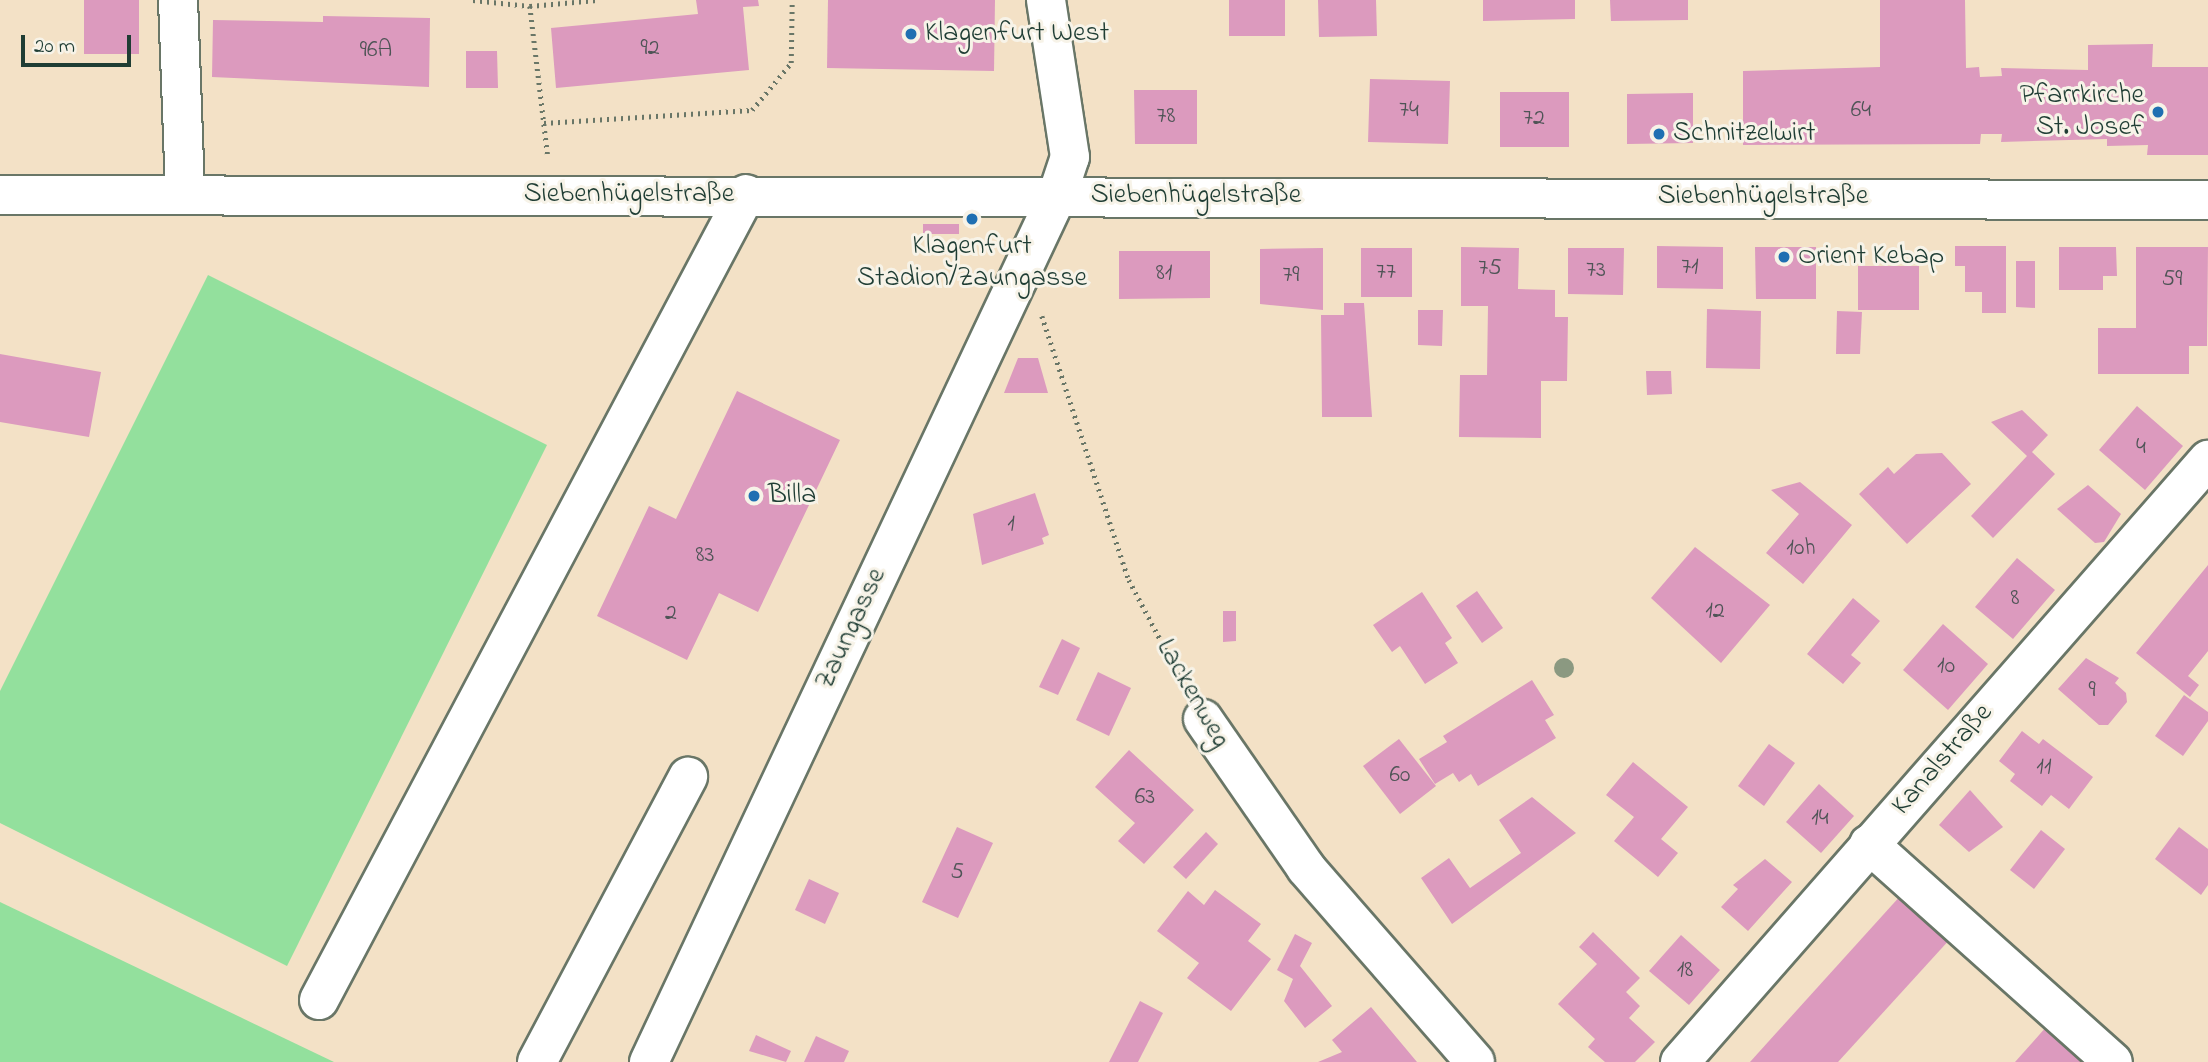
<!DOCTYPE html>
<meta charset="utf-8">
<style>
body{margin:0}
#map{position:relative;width:2208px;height:1062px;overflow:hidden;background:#f3e1c6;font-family:"Indie Flower",sans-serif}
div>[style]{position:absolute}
.green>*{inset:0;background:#93e09d}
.building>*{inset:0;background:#dc9abe}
.path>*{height:4.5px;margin-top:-2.25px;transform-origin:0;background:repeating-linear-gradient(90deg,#697667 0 2px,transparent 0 7px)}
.roads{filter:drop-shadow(2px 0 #697667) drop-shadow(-2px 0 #697667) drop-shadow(0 2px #697667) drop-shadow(0 -2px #697667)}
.minor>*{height:38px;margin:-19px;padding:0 19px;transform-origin:19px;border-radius:19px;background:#fff}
.trees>*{width:20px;height:20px;margin:-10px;border-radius:50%;background:#8b9981}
.dots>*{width:19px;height:19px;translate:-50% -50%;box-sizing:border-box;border:4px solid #f7f3e8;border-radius:50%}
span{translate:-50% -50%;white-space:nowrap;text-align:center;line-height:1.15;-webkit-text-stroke:6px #f7f3e8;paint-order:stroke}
.number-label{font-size:24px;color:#4e5456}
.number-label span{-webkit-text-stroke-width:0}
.poi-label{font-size:28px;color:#1f3d34}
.left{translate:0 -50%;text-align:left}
.right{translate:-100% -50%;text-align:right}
.street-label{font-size:28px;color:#1f3d34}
.scale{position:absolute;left:21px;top:35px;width:110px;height:32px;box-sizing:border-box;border:4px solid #1f3d34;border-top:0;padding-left:9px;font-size:21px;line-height:24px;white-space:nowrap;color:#1f3d34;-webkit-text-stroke:5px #f7f3e8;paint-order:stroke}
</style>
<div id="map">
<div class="green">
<div style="clip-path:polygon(208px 275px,547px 445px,287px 966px,0 823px,0 691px)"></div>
<div style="clip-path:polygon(0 902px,334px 1062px,0 1062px)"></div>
</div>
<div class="building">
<div style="clip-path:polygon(84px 0,139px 0,139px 54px,84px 54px)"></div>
<div style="clip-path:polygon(696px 0,758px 0,759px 6px,743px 7px,749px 70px,556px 88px,551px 28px,698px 14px)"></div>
<div style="clip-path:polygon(828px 0,995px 0,994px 71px,827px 68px)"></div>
<div style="clip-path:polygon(1229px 0,1285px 0,1285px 36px,1229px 36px)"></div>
<div style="clip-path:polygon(1318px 0,1376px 0,1377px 36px,1319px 37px)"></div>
<div style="clip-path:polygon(1483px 0,1575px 0,1575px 19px,1483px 21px)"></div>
<div style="clip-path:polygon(1610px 0,1688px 0,1688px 20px,1611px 21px)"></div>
<div style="clip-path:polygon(1880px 0,1965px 0,1966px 68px,1979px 67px,1980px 77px,2002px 76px,2001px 68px,2088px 70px,2088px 45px,2153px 44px,2152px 67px,2208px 67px,2208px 155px,2147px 155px,2148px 145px,2107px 146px,2107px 139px,2001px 142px,2002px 134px,1981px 134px,1980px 144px,1743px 145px,1743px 71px,1880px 67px)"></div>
<div style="clip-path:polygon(323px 16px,430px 18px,429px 87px,212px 77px,213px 20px,323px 22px)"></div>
<div style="clip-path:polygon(466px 51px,497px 51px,498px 88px,466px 88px)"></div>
<div style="clip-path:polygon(1370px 79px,1450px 81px,1448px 144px,1368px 142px)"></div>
<div style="clip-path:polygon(1134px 90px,1197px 90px,1197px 144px,1135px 144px)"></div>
<div style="clip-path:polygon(1500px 92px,1569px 92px,1569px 147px,1500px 147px)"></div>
<div style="clip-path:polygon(1693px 93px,1693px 143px,1627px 144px,1627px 94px)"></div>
<div style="clip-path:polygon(923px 224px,959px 224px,959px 234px,923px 234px)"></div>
<div style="clip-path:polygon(1657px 246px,1723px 247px,1723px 289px,1657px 288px)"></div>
<div style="clip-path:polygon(1955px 246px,2006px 246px,2006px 313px,1982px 313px,1982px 292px,1965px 292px,1965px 266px,1955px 266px)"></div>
<div style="clip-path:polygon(1461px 247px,1519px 248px,1518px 289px,1555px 290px,1555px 317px,1568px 317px,1567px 381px,1541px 381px,1541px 438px,1459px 437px,1460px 375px,1487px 375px,1488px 306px,1461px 306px)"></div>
<div style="clip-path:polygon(1755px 247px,1816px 247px,1816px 299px,1756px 299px)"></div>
<div style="clip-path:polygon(2059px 247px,2116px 247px,2117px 276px,2103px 276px,2103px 290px,2059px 290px)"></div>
<div style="clip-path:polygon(2136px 247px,2208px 247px,2207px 346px,2189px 346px,2189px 374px,2098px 374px,2098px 328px,2136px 328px)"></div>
<div style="clip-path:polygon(1323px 248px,1323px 310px,1260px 304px,1260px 249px)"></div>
<div style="clip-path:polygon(1361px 248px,1412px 248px,1412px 297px,1361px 297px)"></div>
<div style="clip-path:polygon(1568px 248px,1624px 248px,1623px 295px,1568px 294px)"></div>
<div style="clip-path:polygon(1119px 251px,1210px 251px,1210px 298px,1119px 299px)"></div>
<div style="clip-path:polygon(2016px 261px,2035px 261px,2035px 308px,2016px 307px)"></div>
<div style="clip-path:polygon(1858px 266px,1919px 266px,1919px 310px,1858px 310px)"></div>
<div style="clip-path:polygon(1344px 303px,1364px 303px,1372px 417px,1322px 417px,1321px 315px,1344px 315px)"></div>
<div style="clip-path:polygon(1707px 309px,1761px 311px,1760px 369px,1706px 368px)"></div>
<div style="clip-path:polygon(1418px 310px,1443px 310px,1442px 346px,1418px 345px)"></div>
<div style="clip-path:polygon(1837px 311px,1862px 312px,1860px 354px,1836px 354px)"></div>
<div style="clip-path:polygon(0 354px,101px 372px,89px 437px,0 422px)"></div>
<div style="clip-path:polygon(1018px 358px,1038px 358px,1048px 393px,1004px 393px)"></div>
<div style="clip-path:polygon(1646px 371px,1671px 371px,1672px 394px,1647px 395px)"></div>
<div style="clip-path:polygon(737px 391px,840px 440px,758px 612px,719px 593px,687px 660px,597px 616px,649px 506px,676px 519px)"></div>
<div style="clip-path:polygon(2137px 406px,2183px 446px,2145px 490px,2099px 450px)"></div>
<div style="clip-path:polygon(2022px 410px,2048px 435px,2032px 452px,2055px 474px,1993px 538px,1971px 516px,2027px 456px,1991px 422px)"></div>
<div style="clip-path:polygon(1942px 453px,1971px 484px,1907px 544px,1859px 494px,1888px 467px,1894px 474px,1916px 454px)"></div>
<div style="clip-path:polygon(1800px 482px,1852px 525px,1803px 584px,1766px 553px,1799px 514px,1771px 490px)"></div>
<div style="clip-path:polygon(2088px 485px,2121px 514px,2104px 542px,2095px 543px,2057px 509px)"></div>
<div style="clip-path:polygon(1035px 493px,1049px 535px,1042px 538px,1044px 544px,982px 565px,973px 514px)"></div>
<div style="clip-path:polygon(1695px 547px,1770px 605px,1721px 663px,1651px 598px)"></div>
<div style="clip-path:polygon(2017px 558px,2055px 590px,2013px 639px,1975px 607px)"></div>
<div style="clip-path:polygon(2208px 565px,2208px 651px,2188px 676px,2199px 685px,2190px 697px,2136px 653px)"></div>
<div style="clip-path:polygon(1477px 591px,1503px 628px,1482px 643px,1456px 606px)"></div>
<div style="clip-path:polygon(1422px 592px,1452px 638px,1445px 643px,1458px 663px,1425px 684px,1400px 646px,1392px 652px,1373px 625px)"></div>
<div style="clip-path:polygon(1853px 598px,1880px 621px,1851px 655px,1861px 663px,1843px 684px,1807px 654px)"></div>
<div style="clip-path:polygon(1223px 611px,1236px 611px,1236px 641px,1223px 642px)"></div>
<div style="clip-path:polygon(1943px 624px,1988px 664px,1948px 710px,1903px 670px)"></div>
<div style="clip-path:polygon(1062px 639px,1080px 648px,1058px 695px,1039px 687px)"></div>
<div style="clip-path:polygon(2086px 658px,2119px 678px,2115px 683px,2126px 693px,2127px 702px,2108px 725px,2099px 725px,2058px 689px)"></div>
<div style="clip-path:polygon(1098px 672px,1131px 688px,1109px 736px,1076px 720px)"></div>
<div style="clip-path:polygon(1532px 680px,1554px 715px,1545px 720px,1556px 738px,1478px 786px,1471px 774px,1459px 782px,1453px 773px,1435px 784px,1419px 759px,1447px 742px,1443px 736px)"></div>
<div style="clip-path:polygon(2184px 695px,2208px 712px,2208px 721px,2183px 756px,2155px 736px)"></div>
<div style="clip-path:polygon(2022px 731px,2039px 744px,2043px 739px,2093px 777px,2069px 809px,2051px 795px,2042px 806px,2010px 781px,2015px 774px,1999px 761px)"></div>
<div style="clip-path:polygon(1399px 739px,1436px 786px,1400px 814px,1363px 766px)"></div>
<div style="clip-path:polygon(1769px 744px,1795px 763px,1764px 806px,1738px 786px)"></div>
<div style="clip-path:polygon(1129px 750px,1194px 810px,1144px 864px,1118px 841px,1135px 823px,1095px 787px)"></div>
<div style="clip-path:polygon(1633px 762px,1688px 807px,1661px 839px,1678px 853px,1658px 877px,1614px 841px,1634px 817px,1606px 795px)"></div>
<div style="clip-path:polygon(1819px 784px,1854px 816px,1821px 853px,1786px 822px)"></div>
<div style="clip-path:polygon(1970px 790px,2003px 827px,1969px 852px,1939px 825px)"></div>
<div style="clip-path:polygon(1532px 797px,1576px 833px,1452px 924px,1421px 878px,1449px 858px,1470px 888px,1521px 853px,1499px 820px)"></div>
<div style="clip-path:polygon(957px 827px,993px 843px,958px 918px,922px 902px)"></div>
<div style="clip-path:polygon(2179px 827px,2208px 849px,2208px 885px,2201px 895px,2155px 859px)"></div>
<div style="clip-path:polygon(2041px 830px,2065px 849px,2034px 889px,2010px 870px)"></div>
<div style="clip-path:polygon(1206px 832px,1218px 844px,1186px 879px,1173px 867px)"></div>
<div style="clip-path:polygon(1765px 859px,1792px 882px,1748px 931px,1721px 907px,1738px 889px,1733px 885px)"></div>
<div style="clip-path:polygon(809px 879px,839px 893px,825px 924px,795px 910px)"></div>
<div style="clip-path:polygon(1215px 890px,1261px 924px,1248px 941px,1271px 959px,1231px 1011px,1187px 978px,1199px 963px,1157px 931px,1188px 891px,1204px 905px)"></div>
<div style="clip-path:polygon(1902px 894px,1951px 938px,1838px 1062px,1750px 1062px)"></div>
<div style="clip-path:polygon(1593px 932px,1640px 978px,1626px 992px,1640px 1006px,1629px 1018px,1655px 1042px,1635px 1062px,1605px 1062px,1588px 1047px,1595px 1039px,1558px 1004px,1597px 964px,1579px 947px)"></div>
<div style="clip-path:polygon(1295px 934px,1312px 943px,1300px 966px,1332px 1006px,1305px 1028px,1284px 1001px,1293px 979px,1277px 970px)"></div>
<div style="clip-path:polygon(1681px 935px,1720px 970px,1689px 1005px,1649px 971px)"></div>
<div style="clip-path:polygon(1140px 1001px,1163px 1013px,1138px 1062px,1109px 1062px)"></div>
<div style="clip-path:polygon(1371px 1007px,1417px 1062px,1318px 1062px,1342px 1052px,1332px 1040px)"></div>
<div style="clip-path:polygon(2047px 1026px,2087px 1062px,2015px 1062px)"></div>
<div style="clip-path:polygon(756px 1035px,791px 1051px,786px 1062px,749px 1051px)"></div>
<div style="clip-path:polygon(816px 1036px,849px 1051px,844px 1062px,804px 1062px)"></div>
</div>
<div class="path">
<div style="left:473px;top:0;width:57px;rotate:6deg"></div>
<div style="left:530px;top:6px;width:67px;rotate:-5.1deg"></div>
<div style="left:530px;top:6px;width:153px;rotate:83.2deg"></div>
<div style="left:544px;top:123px;width:208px;rotate:-3.6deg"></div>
<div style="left:752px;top:110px;width:61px;rotate:-50.3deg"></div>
<div style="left:791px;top:63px;width:63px;rotate:-89.1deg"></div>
<div style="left:1042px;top:316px;width:278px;rotate:71.8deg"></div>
<div style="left:1129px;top:580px;width:120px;rotate:62.2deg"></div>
</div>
<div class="roads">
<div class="minor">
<div style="left:178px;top:0;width:195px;rotate:87.9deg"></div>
<div style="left:0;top:195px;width:2208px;rotate:0.13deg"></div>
<div style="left:1203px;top:719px;width:181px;rotate:55.3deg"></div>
<div style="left:1306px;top:868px;width:257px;rotate:48.9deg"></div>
<div style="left:1869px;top:844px;width:327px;rotate:41.8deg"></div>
<div style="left:319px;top:1000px;width:912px;rotate:-62.09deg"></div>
<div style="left:537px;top:1062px;width:323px;rotate:-62.1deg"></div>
<div style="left:649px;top:1062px;width:957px;rotate:-64.77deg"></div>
<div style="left:1057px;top:196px;width:41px;rotate:-71.6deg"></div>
<div style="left:1070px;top:157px;width:159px;rotate:-98.7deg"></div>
<div style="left:1680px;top:1062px;width:801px;rotate:-48.75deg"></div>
</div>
</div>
<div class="trees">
<div style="left:1564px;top:668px"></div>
</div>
<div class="dots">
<div style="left:911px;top:34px;background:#1f6fb2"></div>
<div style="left:2158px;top:112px;background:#1f6fb2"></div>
<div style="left:1659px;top:134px;background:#1f6fb2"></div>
<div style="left:972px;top:219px;background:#1f6fb2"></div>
<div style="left:1784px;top:257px;background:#1f6fb2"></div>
<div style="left:754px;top:496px;background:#1f6fb2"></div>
</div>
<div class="number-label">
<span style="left:650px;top:49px">92</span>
<span style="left:376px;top:51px">96A</span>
<span style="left:1409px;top:111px">74</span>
<span style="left:1861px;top:111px">64</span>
<span style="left:1166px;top:117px">78</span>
<span style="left:1534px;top:119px">72</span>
<span style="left:1690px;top:268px">71</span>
<span style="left:1490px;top:269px">75</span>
<span style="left:1596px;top:271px">73</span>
<span style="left:1386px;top:273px">77</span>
<span style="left:1164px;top:274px">81</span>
<span style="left:1291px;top:276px">79</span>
<span style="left:2172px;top:280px">59</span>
<span style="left:2141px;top:448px">4</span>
<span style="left:1011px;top:525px">1</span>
<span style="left:1801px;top:549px">10h</span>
<span style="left:705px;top:556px">83</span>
<span style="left:2015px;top:599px">8</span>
<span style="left:1715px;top:612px">12</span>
<span style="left:671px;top:614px">2</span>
<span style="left:1946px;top:667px">10</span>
<span style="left:2092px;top:691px">9</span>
<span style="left:2044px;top:768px">11</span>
<span style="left:1400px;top:776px">60</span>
<span style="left:1145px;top:798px">63</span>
<span style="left:1820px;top:819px">14</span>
<span style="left:957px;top:873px">5</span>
<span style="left:1685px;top:971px">18</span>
</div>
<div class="poi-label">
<span class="left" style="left:925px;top:34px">Klagenfurt West</span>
<span class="right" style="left:2144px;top:112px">Pfarrkirche<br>St. Josef</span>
<span class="left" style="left:1673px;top:134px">Schnitzelwirt</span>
<span style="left:972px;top:263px">Klagenfurt<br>Stadion/Zaungasse</span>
<span class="left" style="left:1798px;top:257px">Orient Kebap</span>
<span class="left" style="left:768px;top:496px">Billa</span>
</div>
<div class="street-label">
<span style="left:629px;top:195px">Siebenhügelstraße</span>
<span style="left:1196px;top:196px">Siebenhügelstraße</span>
<span style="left:1763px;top:197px">Siebenhügelstraße</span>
<span style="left:852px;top:629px;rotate:-65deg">Zaungasse</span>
<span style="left:1192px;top:694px;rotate:60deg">Lackenweg</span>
<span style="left:1943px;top:760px;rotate:-49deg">Kanalstraße</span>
</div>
<div class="scale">20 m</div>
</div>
